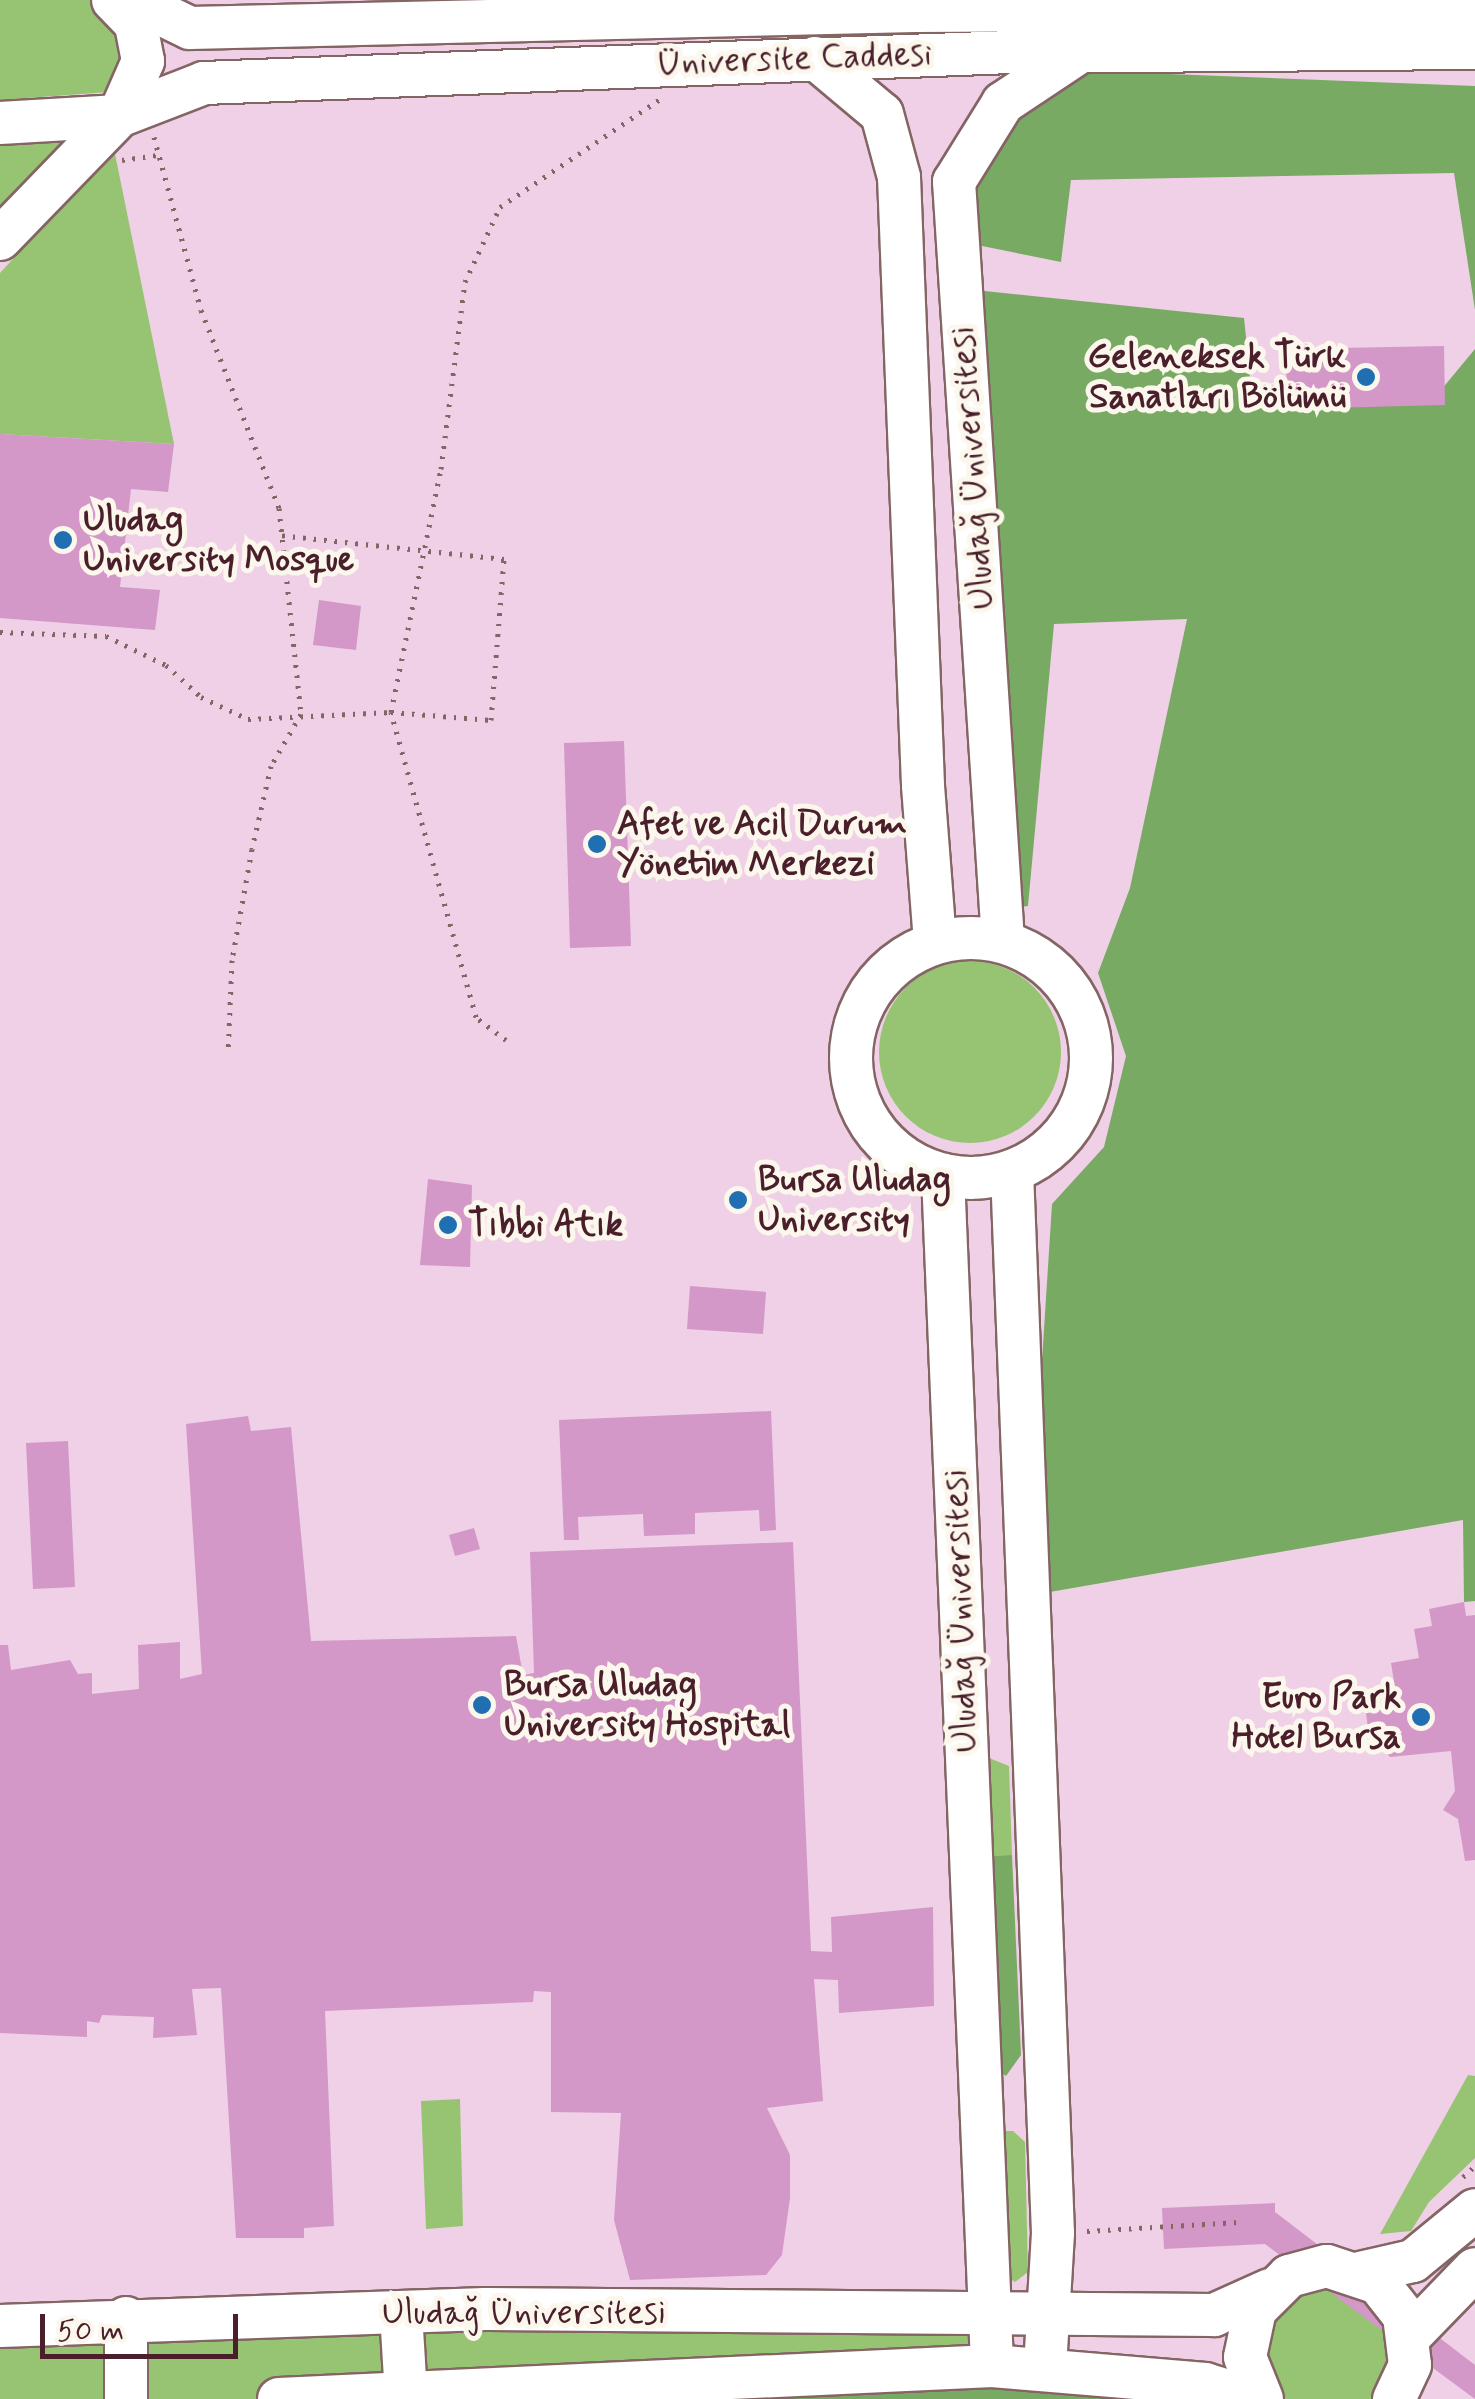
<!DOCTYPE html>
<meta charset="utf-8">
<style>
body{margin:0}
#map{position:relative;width:1475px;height:2399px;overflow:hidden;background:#f1e7cd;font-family:Mynerve,sans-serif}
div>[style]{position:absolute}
.built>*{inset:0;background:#efd0e6}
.green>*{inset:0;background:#96c472}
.round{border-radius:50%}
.forest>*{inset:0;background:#78aa64}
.building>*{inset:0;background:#d397c8}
.path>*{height:5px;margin-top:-2.5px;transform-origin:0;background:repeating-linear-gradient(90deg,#846564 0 2.5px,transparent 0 10.5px)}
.roads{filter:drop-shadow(2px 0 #846564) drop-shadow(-2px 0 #846564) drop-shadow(0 2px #846564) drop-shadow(0 -2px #846564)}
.secondary>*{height:42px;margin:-21px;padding:0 21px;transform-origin:21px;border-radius:21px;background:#fff}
.secondary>.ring{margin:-21px;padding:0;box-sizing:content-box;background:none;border:42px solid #fff;border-radius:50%}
.dots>*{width:28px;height:28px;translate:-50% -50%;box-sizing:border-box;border:5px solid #fbf7ec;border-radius:50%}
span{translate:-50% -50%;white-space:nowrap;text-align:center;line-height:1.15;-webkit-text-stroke:10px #fbf7ec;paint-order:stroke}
.street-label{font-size:35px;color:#4a1f2b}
.poi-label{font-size:35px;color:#4a1f2b;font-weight:700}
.right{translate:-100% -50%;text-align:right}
.left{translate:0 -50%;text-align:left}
.scale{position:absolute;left:40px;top:2314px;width:198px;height:45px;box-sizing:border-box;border:5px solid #4a1f2b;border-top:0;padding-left:12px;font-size:30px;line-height:35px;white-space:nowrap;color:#4a1f2b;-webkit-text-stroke:8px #fbf7ec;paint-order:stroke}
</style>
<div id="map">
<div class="built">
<div style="clip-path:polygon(0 0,1475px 0,1475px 2399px,0 2399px)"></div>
</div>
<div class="green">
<div style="clip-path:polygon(0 0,113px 0,136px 24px,109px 92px,0 100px)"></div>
<div style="clip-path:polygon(119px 116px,0 239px,0 123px)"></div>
<div style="clip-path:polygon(114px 149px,174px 444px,0 434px,0 273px)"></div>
<div class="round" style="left:879px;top:961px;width:182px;height:182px"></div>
<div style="clip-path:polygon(989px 1758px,1009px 1766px,1012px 1855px,984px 1856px,982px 1764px)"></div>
<div style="clip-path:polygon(1468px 2075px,1475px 2076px,1475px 2158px,1429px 2202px,1411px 2231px,1380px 2234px)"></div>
<div style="clip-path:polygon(460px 2099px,463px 2226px,426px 2229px,421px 2101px)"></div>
<div style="clip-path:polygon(999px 2131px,1013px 2131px,1025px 2142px,1028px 2272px,1015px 2282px,1003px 2274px)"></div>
<div style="clip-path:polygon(1325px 2283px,1369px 2296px,1396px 2355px,1376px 2399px,1278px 2399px,1260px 2339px,1282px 2299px)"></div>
<div style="clip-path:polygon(989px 2316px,977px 2357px,279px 2399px,0 2399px,0 2326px)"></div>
</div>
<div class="forest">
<div style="clip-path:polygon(1092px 71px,1475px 86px,1475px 310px,1454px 173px,1071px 180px,1061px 262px,967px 243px,965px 199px,1021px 112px)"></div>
<div style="clip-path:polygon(975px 290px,1244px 318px,1252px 396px,1441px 390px,1475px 349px,1475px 1601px,1464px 1602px,1463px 1520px,1027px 1596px,1052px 1204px,1104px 1147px,1126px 1056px,1098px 973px,1130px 888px,1187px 619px,1054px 624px,1028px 906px,1013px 908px)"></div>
<div style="clip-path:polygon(1012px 1855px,1021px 2055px,1006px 2076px,988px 2065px,984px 1856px)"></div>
<div style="clip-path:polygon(1205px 2384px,1254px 2399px,365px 2399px,989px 2386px,1059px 2395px)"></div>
</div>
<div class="building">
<div style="clip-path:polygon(1444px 346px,1445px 405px,1287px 409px,1286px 349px)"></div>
<div style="clip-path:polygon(0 434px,174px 444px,168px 492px,131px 489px,120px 587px,160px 590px,155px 630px,0 618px)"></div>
<div style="clip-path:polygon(319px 600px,361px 606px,356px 650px,313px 645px)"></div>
<div style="clip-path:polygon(624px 741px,631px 946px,570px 948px,564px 743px)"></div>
<div style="clip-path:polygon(428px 1179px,472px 1185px,470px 1267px,420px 1265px)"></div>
<div style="clip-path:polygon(690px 1286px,766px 1292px,763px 1334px,687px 1329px)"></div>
<div style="clip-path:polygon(771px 1411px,776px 1530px,760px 1531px,759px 1510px,695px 1513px,695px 1534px,644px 1536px,643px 1514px,578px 1517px,579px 1540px,564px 1540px,559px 1420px)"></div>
<div style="clip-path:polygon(248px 1416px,251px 1431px,291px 1427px,311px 1641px,516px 1636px,523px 1675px,534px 1673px,530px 1552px,793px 1542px,811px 1951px,832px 1952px,831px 1917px,933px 1907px,934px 2006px,839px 2013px,838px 1980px,814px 1979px,823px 2101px,767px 2108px,790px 2155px,790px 2198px,782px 2255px,766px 2275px,630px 2280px,614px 2220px,621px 2113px,551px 2112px,551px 1992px,534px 1991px,533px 2002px,325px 2011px,334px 2226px,304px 2228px,304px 2238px,236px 2238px,221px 1988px,192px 1989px,197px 2035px,153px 2038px,154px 2017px,102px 2015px,99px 2023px,87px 2021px,87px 2037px,0 2033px,0 1645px,8px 1645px,11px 1670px,70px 1660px,78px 1674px,92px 1673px,92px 1694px,139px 1689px,138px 1645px,180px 1642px,180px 1679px,202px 1674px,186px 1424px)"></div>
<div style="clip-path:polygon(68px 1441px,75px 1587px,33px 1589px,26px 1443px)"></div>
<div style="clip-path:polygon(474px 1528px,480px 1549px,455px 1556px,449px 1535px)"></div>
<div style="clip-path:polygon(1464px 1602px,1466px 1616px,1475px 1615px,1475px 1860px,1465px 1861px,1458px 1819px,1443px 1810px,1455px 1791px,1451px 1751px,1390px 1757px,1369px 1734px,1364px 1700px,1396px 1694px,1391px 1663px,1419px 1658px,1414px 1629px,1432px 1626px,1429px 1609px)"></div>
<div style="clip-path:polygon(1275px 2203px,1275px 2212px,1475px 2365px,1475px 2399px,1265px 2244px,1164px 2249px,1162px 2208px)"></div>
</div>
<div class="path">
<div style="left:154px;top:137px;width:179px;rotate:74.8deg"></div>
<div style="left:201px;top:310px;width:213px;rotate:68.5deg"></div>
<div style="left:279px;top:508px;width:207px;rotate:83.9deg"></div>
<div style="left:301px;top:714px;width:60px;rotate:120deg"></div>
<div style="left:271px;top:766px;width:85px;rotate:102.9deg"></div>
<div style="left:252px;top:849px;width:113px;rotate:100.2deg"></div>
<div style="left:232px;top:960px;width:94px;rotate:92.4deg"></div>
<div style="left:122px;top:160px;width:36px;rotate:-8deg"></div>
<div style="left:0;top:632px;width:106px;rotate:2.2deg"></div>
<div style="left:106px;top:636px;width:67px;rotate:25.8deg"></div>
<div style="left:166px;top:665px;width:47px;rotate:42.4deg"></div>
<div style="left:201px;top:697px;width:52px;rotate:25.1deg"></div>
<div style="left:248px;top:719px;width:143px;rotate:-2.8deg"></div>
<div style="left:391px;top:712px;width:100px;rotate:4.6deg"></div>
<div style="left:491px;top:720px;width:162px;rotate:-85.4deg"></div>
<div style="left:504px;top:559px;width:224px;rotate:-173.9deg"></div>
<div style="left:506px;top:1040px;width:38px;rotate:-143deg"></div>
<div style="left:476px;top:1017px;width:317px;rotate:-105.6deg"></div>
<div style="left:391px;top:712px;width:248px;rotate:-78.4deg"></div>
<div style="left:441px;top:469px;width:189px;rotate:-82.7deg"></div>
<div style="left:465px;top:282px;width:83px;rotate:-65deg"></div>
<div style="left:500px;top:207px;width:193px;rotate:-34deg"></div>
<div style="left:1463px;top:2177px;width:16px;rotate:-43deg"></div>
<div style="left:1087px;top:2231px;width:152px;rotate:-3.4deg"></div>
</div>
<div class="roads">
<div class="secondary">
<div style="left:132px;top:0;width:64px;rotate:25.8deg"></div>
<div style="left:190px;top:28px;width:725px;rotate:-1.34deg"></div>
<div style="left:915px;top:11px;width:560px;rotate:-0.31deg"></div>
<div style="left:815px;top:58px;width:87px;rotate:39.9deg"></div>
<div style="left:882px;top:114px;width:65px;rotate:74.9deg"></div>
<div style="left:899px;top:177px;width:609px;rotate:87.74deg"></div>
<div style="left:923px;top:786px;width:156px;rotate:85.6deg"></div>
<div style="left:0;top:123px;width:119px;rotate:-3.4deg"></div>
<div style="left:119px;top:116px;width:91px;rotate:-21.2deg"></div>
<div style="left:204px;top:83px;width:809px;rotate:-2.2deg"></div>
<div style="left:1012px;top:52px;width:463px;rotate:-0.5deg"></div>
<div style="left:0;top:239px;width:171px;rotate:-45.9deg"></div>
<div style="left:119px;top:116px;width:60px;rotate:-66.4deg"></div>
<div style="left:143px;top:61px;width:38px;rotate:-101deg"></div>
<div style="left:136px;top:24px;width:33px;rotate:-134deg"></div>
<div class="ring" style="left:851px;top:938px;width:198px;height:198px"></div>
<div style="left:1003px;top:941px;width:761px;rotate:-93.69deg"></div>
<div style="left:954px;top:182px;width:93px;rotate:-58.2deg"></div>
<div style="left:1003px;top:103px;width:94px;rotate:-33.7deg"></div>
<div style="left:1012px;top:1171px;width:1063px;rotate:87.79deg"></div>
<div style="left:1053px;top:2233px;width:135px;rotate:93.4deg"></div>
<div style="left:943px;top:1175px;width:1192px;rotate:87.64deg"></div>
<div style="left:1360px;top:2273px;width:54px;rotate:-12.8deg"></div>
<div style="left:1413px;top:2261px;width:80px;rotate:-39.4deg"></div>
<div style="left:401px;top:2313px;width:81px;rotate:86.5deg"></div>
<div style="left:0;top:2326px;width:485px;rotate:-2deg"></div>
<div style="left:485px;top:2309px;width:729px;rotate:0.47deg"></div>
<div style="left:1214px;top:2315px;width:61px;rotate:-24.1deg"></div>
<div style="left:1410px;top:2336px;width:93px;rotate:-45.9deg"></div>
<div style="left:126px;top:2399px;width:81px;rotate:-90deg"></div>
<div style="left:279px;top:2399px;width:714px;rotate:-2.65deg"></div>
<div style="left:992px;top:2366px;width:214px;rotate:4.8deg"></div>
<div style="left:1205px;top:2384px;width:51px;rotate:17deg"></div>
<div style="left:1262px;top:2399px;width:45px;rotate:-112deg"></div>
<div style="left:1245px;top:2357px;width:48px;rotate:-78deg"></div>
<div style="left:1255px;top:2310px;width:48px;rotate:-45deg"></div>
<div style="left:1289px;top:2276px;width:39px;rotate:-15deg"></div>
<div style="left:1327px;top:2266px;width:54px;rotate:18.4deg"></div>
<div style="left:1378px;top:2283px;width:42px;rotate:51.8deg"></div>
<div style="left:1404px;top:2316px;width:49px;rotate:83deg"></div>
<div style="left:1410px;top:2365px;width:38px;rotate:115deg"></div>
</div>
</div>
<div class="dots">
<div style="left:1366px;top:377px;background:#1f6fb2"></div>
<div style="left:63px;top:540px;background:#1f6fb2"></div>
<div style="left:597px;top:844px;background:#1f6fb2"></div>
<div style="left:738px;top:1200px;background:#1f6fb2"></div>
<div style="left:448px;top:1225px;background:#1f6fb2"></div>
<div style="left:482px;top:1705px;background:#1f6fb2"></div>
<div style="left:1421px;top:1717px;background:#1f6fb2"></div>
</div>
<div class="street-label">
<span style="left:794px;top:59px;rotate:-2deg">Üniversite Caddesi</span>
<span style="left:973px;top:468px;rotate:-94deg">Uludağ Üniversitesi</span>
<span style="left:961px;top:1611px;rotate:-92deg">Uludağ Üniversitesi</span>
<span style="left:524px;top:2313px">Uludağ Üniversitesi</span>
</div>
<div class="poi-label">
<span class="right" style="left:1346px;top:377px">Geleneksek Türk<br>Sanatları Bölümü</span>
<span class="left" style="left:83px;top:540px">Uludag<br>University Mosque</span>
<span class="left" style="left:617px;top:844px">Afet ve Acil Durum<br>Yönetim Merkezi</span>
<span class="left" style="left:758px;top:1200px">Bursa Uludag<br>University</span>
<span class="left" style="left:468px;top:1225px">Tıbbi Atık</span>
<span class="left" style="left:504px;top:1705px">Bursa Uludag<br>University Hospital</span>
<span class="right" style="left:1401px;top:1717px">Euro Park<br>Hotel Bursa</span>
</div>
<div class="scale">50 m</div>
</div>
